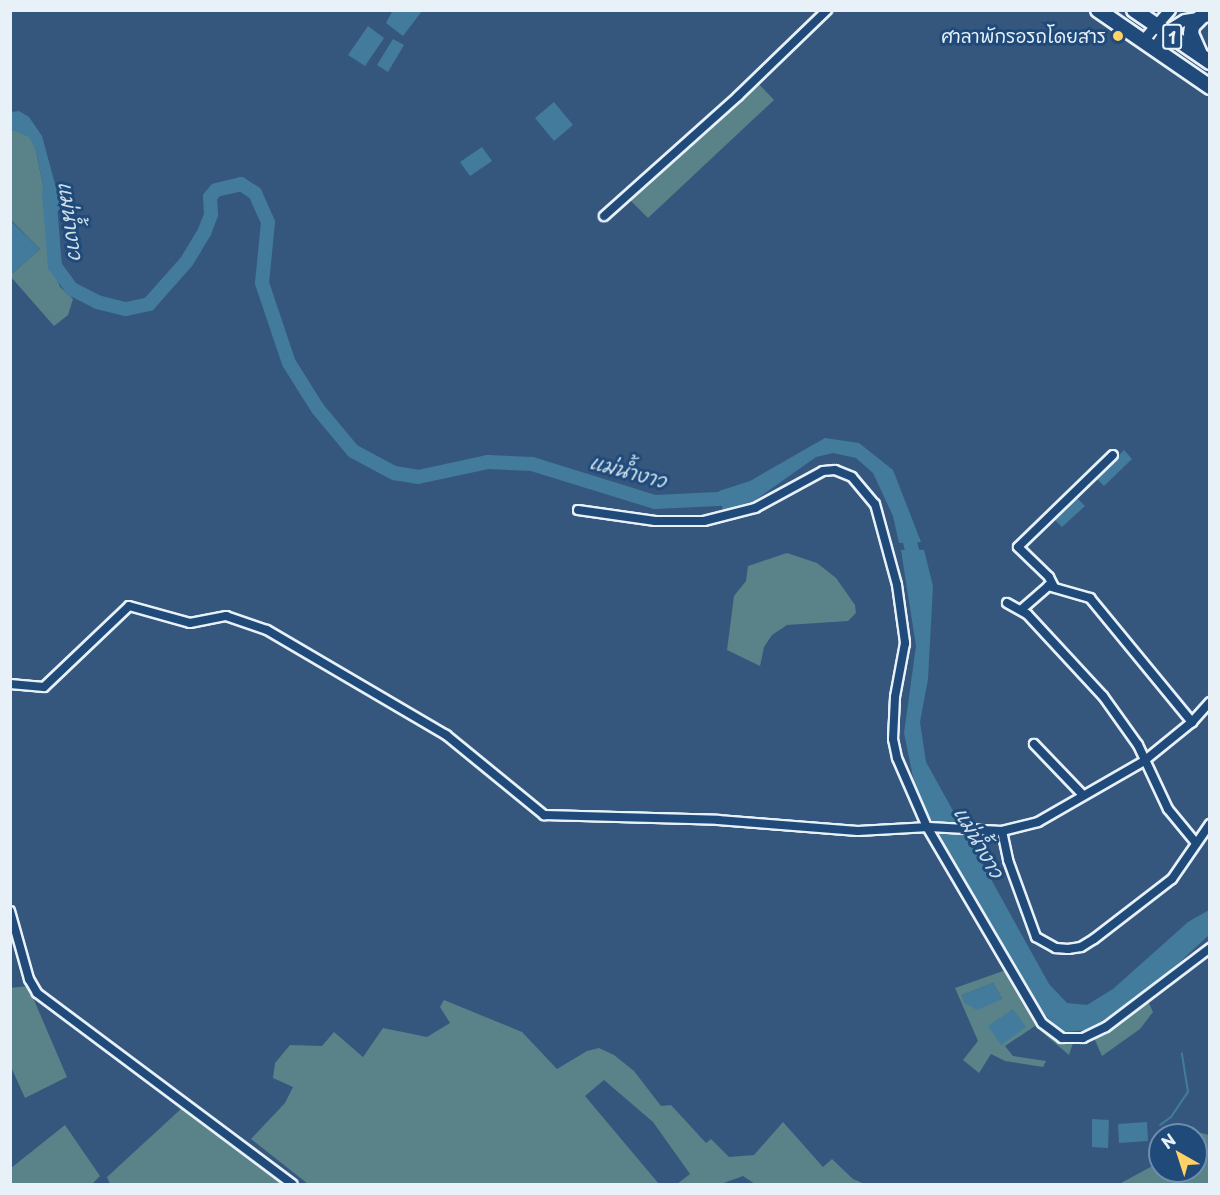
<!DOCTYPE html>
<meta charset="utf-8">
<style>
body{margin:0}
#map{position:relative;width:1220px;height:1195px;overflow:hidden;background:#35577e;font-family:"Playpen Sans","Playpen Sans Thai",sans-serif}
div>[style]{position:absolute}
.green>*{inset:0;background:#598289}
.water>*{inset:0;background:#437b9d}
.stream>*{height:2px;margin:-1px;padding:0 1px;transform-origin:1px;border-radius:1px;background:#437b9d}
.river>*{height:14px;margin:-7px;padding:0 7px;transform-origin:7px;border-radius:7px;background:#437b9d}
.roads{filter:drop-shadow(2px 0 #e8f1f8) drop-shadow(-2px 0 #e8f1f8) drop-shadow(0 2px #e8f1f8) drop-shadow(0 -2px #e8f1f8)}
.street>*{height:8px;margin:-4px;padding:0 4px;transform-origin:4px;border-radius:4px;background:#1f4a7a}
.secondary>*{height:10px;margin:-5px;padding:0 5px;transform-origin:5px;border-radius:5px;background:#1f4a7a}
.highway>*{height:14px;margin:-7px;padding:0 7px;transform-origin:7px;border-radius:7px;background:#1f4a7a}
.dots>*{width:16px;height:16px;translate:-50% -50%;box-sizing:border-box;border:3px solid #1f4a7a;border-radius:50%}
span{translate:-50% -50%;white-space:nowrap;text-align:center;line-height:1.15;-webkit-text-stroke:6px #1f4a7a;paint-order:stroke}
.shield-label span{padding:2px 4px;background:#1f4a7a;border:2px solid;border-radius:4px;-webkit-text-stroke-width:0}
.shield-label{font-size:16px;color:#e8f1f8;font-weight:700}
.poi-label{font-size:18px;color:#e8f1f8}
.right{translate:-100% -50%;text-align:right}
.water-label{font-size:20px;color:#cfdfea;font-style:italic}
.frame{position:absolute;inset:0;border:12px solid #e8f1f8;pointer-events:none}
.north{position:absolute;left:1148px;top:1123px;width:60px;height:60px;box-sizing:border-box;background:#1f4a7a;border:2px solid #6f8dac;border-radius:50%;rotate:321deg;font-size:16px;font-weight:700;line-height:24px;text-align:center;color:#e8f1f8}
.north::after{content:'';display:block;margin:auto;width:21px;height:27px;background:#ffd166;clip-path:polygon(50% 0,100% 100%,50% 72%,0 100%)}
</style>
<div id="map">
<div class="green">
<div style="clip-path:polygon(757px 82px,774px 100px,648px 218px,628px 198px)"></div>
<div style="clip-path:polygon(11px 129px,30px 137px,36px 150px,48px 212px,52px 266px,60px 287px,73px 299px,68px 315px,54px 326px,11px 277px,11px 270px,13px 273px,40px 249px,11px 220px)"></div>
<div style="clip-path:polygon(787px 553px,817px 563px,836px 578px,855px 605px,856px 613px,848px 621px,787px 625px,772px 635px,764px 647px,760px 666px,727px 650px,734px 596px,746px 581px,748px 566px)"></div>
<div style="clip-path:polygon(evenodd,1006px 970px,1037px 1021px,1055px 1038px,1073px 1043px,1069px 1055px,1035px 1026px,1005px 1046px,1013px 1056px,1046px 1061px,1043px 1067px,1005px 1061px,991px 1054px,979px 1073px,963px 1060px,978px 1041px,955px 988px,1006px 970px,993px 983px,1002px 999px,965px 1003px,962px 995px,993px 983px)"></div>
<div style="clip-path:polygon(28px 986px,67px 1077px,25px 1098px,11px 1067px,10px 988px)"></div>
<div style="clip-path:polygon(1147px 999px,1153px 1012px,1140px 1029px,1102px 1056px,1094px 1038px)"></div>
<div style="clip-path:polygon(444px 1000px,522px 1032px,557px 1069px,587px 1051px,599px 1048px,614px 1055px,634px 1071px,661px 1106px,671px 1105px,706px 1143px,711px 1139px,729px 1157px,754px 1155px,783px 1122px,823px 1167px,832px 1159px,853px 1179px,865px 1184px,755px 1184px,743px 1176px,721px 1184px,677px 1184px,690px 1174px,653px 1122px,604px 1080px,585px 1096px,659px 1184px,308px 1184px,251px 1139px,285px 1103px,293px 1087px,273px 1078px,275px 1063px,290px 1045px,322px 1046px,334px 1032px,363px 1057px,383px 1028px,427px 1037px,450px 1023px,440px 1007px)"></div>
<div style="clip-path:polygon(182px 1108px,282px 1184px,110px 1184px,107px 1177px)"></div>
<div style="clip-path:polygon(65px 1125px,100px 1176px,92px 1184px,11px 1184px,11px 1168px)"></div>
<div style="clip-path:polygon(1201px 1133px,1209px 1135px,1209px 1184px,1119px 1184px,1160px 1162px,1160px 1171px,1196px 1171px,1196px 1137px)"></div>
</div>
<div class="water">
<div style="clip-path:polygon(393px 10px,422px 10px,422px 11px,403px 36px,386px 23px)"></div>
<div style="clip-path:polygon(368px 26px,384px 38px,365px 66px,348px 55px)"></div>
<div style="clip-path:polygon(393px 39px,404px 45px,388px 72px,377px 65px)"></div>
<div style="clip-path:polygon(554px 102px,573px 125px,554px 141px,535px 118px)"></div>
<div style="clip-path:polygon(19px 111px,29px 117px,42px 136px,62px 210px,48px 212px,36px 150px,29px 137px,11px 129px,11px 112px)"></div>
<div style="clip-path:polygon(482px 147px,492px 161px,470px 176px,460px 162px)"></div>
<div style="clip-path:polygon(10px 220px,40px 249px,13px 273px,11px 270px)"></div>
<div style="clip-path:polygon(825px 438px,859px 443px,893px 470px,921px 542px,899px 543px,893px 516px,873px 473px,856px 458px,833px 453px,816px 457px,754px 501px,723px 511px,719px 491px,750px 481px)"></div>
<div style="clip-path:polygon(1124px 450px,1132px 459px,1104px 486px,1096px 478px)"></div>
<div style="clip-path:polygon(1076px 497px,1085px 506px,1062px 527px,1053px 518px)"></div>
<div style="clip-path:polygon(901px 550px,924px 550px,933px 586px,928px 679px,920px 722px,926px 762px,1049px 984px,1067px 1003px,1087px 1005px,1113px 989px,1188px 922px,1209px 910px,1209px 935px,1157px 983px,1090px 1030px,1062px 1032px,1044px 1014px,952px 861px,915px 787px,904px 733px,916px 646px)"></div>
<div style="clip-path:polygon(993px 983px,1002px 999px,977px 1010px,965px 1003px,962px 995px)"></div>
<div style="clip-path:polygon(1013px 1009px,1026px 1027px,1001px 1045px,988px 1026px)"></div>
<div style="clip-path:polygon(1092px 1119px,1109px 1120px,1108px 1148px,1092px 1147px)"></div>
<div style="clip-path:polygon(1147px 1122px,1148px 1141px,1119px 1143px,1118px 1124px)"></div>
</div>
<div class="stream">
<div style="left:1160px;top:1125px;width:14px;rotate:-36deg"></div>
<div style="left:1171px;top:1117px;width:30px;rotate:-56deg"></div>
<div style="left:1188px;top:1092px;width:39px;rotate:-99deg"></div>
</div>
<div class="river">
<div style="left:49px;top:193px;width:73px;rotate:85.3deg"></div>
<div style="left:55px;top:266px;width:29px;rotate:54deg"></div>
<div style="left:72px;top:289px;width:28px;rotate:27deg"></div>
<div style="left:97px;top:302px;width:30px;rotate:14deg"></div>
<div style="left:126px;top:309px;width:24px;rotate:-12deg"></div>
<div style="left:149px;top:304px;width:57px;rotate:-48.5deg"></div>
<div style="left:187px;top:261px;width:33px;rotate:-59deg"></div>
<div style="left:204px;top:233px;width:19px;rotate:-69deg"></div>
<div style="left:211px;top:215px;width:18px;rotate:-93deg"></div>
<div style="left:210px;top:197px;width:9px;rotate:-49deg"></div>
<div style="left:216px;top:190px;width:26px;rotate:-13deg"></div>
<div style="left:241px;top:184px;width:17px;rotate:33deg"></div>
<div style="left:255px;top:193px;width:32px;rotate:66deg"></div>
<div style="left:268px;top:222px;width:61px;rotate:95.6deg"></div>
<div style="left:262px;top:283px;width:84px;rotate:71.4deg"></div>
<div style="left:289px;top:363px;width:54px;rotate:57.8deg"></div>
<div style="left:318px;top:409px;width:55px;rotate:50.2deg"></div>
<div style="left:353px;top:451px;width:47px;rotate:28.2deg"></div>
<div style="left:394px;top:473px;width:24px;rotate:9deg"></div>
<div style="left:418px;top:477px;width:72px;rotate:-12.1deg"></div>
<div style="left:488px;top:462px;width:44px;rotate:2.6deg"></div>
<div style="left:532px;top:464px;width:129px;rotate:17.2deg"></div>
<div style="left:655px;top:502px;width:83px;rotate:-2.8deg"></div>
<div style="left:906px;top:525px;width:43px;rotate:76.6deg"></div>
</div>
<div class="roads">
<div class="street">
<div style="left:604px;top:216px;width:180px;rotate:-41.8deg"></div>
<div style="left:738px;top:96px;width:124px;rotate:-44deg"></div>
<div style="left:578px;top:510px;width:78px;rotate:8.1deg"></div>
<div style="left:655px;top:521px;width:49px"></div>
<div style="left:704px;top:521px;width:53px;rotate:-14.3deg"></div>
<div style="left:755px;top:508px;width:77px;rotate:-28.6deg"></div>
<div style="left:823px;top:471px;width:12px;rotate:-5deg"></div>
<div style="left:835px;top:470px;width:18px;rotate:22deg"></div>
<div style="left:852px;top:477px;width:35px;rotate:50deg"></div>
<div style="left:875px;top:504px;width:84px;rotate:74.8deg"></div>
<div style="left:897px;top:585px;width:59px;rotate:82.1deg"></div>
<div style="left:905px;top:643px;width:55px;rotate:100.5deg"></div>
<div style="left:895px;top:697px;width:42px;rotate:92.7deg"></div>
<div style="left:893px;top:739px;width:19px;rotate:78deg"></div>
<div style="left:897px;top:758px;width:75px;rotate:66.5deg"></div>
<div style="left:927px;top:827px;width:227px;rotate:59.6deg"></div>
<div style="left:1042px;top:1023px;width:25px;rotate:37deg"></div>
<div style="left:1062px;top:1038px;width:21px"></div>
<div style="left:1083px;top:1038px;width:25px;rotate:-26deg"></div>
<div style="left:1106px;top:1027px;width:131px;rotate:-37.2deg"></div>
<div style="left:1054px;top:587px;width:11px;rotate:-117deg"></div>
<div style="left:1049px;top:577px;width:43px;rotate:-135.9deg"></div>
<div style="left:1018px;top:547px;width:132px;rotate:-44.1deg"></div>
<div style="left:1007px;top:603px;width:23px;rotate:29deg"></div>
<div style="left:1027px;top:614px;width:112px;rotate:47.2deg"></div>
<div style="left:1103px;top:696px;width:60px;rotate:54.5deg"></div>
<div style="left:1138px;top:745px;width:71px;rotate:64.9deg"></div>
<div style="left:1168px;top:809px;width:44px;rotate:50.5deg"></div>
<div style="left:1022px;top:609px;width:35px;rotate:-41deg"></div>
<div style="left:1048px;top:586px;width:44px;rotate:15.9deg"></div>
<div style="left:1090px;top:598px;width:161px;rotate:50.6deg"></div>
<div style="left:10px;top:684px;width:34px;rotate:5deg"></div>
<div style="left:44px;top:687px;width:117px;rotate:-43.6deg"></div>
<div style="left:129px;top:606px;width:63px;rotate:15.6deg"></div>
<div style="left:190px;top:623px;width:37px;rotate:-11deg"></div>
<div style="left:226px;top:616px;width:43px;rotate:18.9deg"></div>
<div style="left:267px;top:630px;width:208px;rotate:30.4deg"></div>
<div style="left:446px;top:735px;width:127px;rotate:39.2deg"></div>
<div style="left:544px;top:815px;width:174px;rotate:1.6deg"></div>
<div style="left:718px;top:820px;width:140px;rotate:4.5deg"></div>
<div style="left:858px;top:831px;width:71px;rotate:-3.2deg"></div>
<div style="left:929px;top:827px;width:73px;rotate:3.1deg"></div>
<div style="left:1002px;top:831px;width:37px;rotate:-14deg"></div>
<div style="left:1038px;top:822px;width:122px;rotate:-29.9deg"></div>
<div style="left:1144px;top:761px;width:62px;rotate:-39.1deg"></div>
<div style="left:1192px;top:722px;width:27px;rotate:-48deg"></div>
<div style="left:1034px;top:744px;width:69px;rotate:46.2deg"></div>
<div style="left:1002px;top:831px;width:30px;rotate:78deg"></div>
<div style="left:1008px;top:860px;width:82px;rotate:70deg"></div>
<div style="left:1036px;top:937px;width:23px;rotate:29deg"></div>
<div style="left:1056px;top:948px;width:12px;rotate:5deg"></div>
<div style="left:1068px;top:949px;width:13px;rotate:-9deg"></div>
<div style="left:1081px;top:947px;width:15px;rotate:-32deg"></div>
<div style="left:1094px;top:939px;width:98px;rotate:-37.6deg"></div>
<div style="left:1172px;top:879px;width:67px;rotate:-55.4deg"></div>
<div style="left:10px;top:911px;width:71px;rotate:74.4deg"></div>
<div style="left:29px;top:979px;width:16px;rotate:60deg"></div>
<div style="left:37px;top:993px;width:319px;rotate:36.8deg"></div>
</div>
<div class="secondary">
<div style="left:1143px;top:41px;width:41px;rotate:-48.9deg"></div>
<div style="left:1154px;top:49px;width:20px;rotate:-57deg"></div>
<div style="left:1165px;top:32px;width:23px;rotate:-31deg"></div>
<div style="left:1185px;top:20px;width:25px;rotate:-9deg"></div>
</div>
<div class="highway">
<div style="left:1098px;top:10px;width:136px;rotate:34.5deg"></div>
<div style="left:1134px;top:10px;width:92px;rotate:34.4deg"></div>
<div style="left:1200px;top:54px;width:22px;rotate:-114deg"></div>
<div style="left:1191px;top:34px;width:8px;rotate:-83deg"></div>
<div style="left:1192px;top:26px;width:13px;rotate:-45deg"></div>
</div>
</div>
<div class="dots">
<div style="left:1118px;top:36px;background:#ffd166"></div>
</div>
<div class="shield-label">
<span style="left:1172px;top:37px">1</span>
</div>
<div class="poi-label">
<span class="right" style="left:1106px;top:36px">ศาลาพักรอรถโดยสาร</span>
</div>
<div class="water-label">
<span style="left:71px;top:220px;rotate:82deg">แม่น้ำงาว</span>
<span style="left:628px;top:471px;rotate:15deg">แม่น้ำงาว</span>
<span style="left:979px;top:842px;rotate:60deg">แม่น้ำงาว</span>
</div>
<div class="frame"></div>
<div class="north">N</div>
</div>
